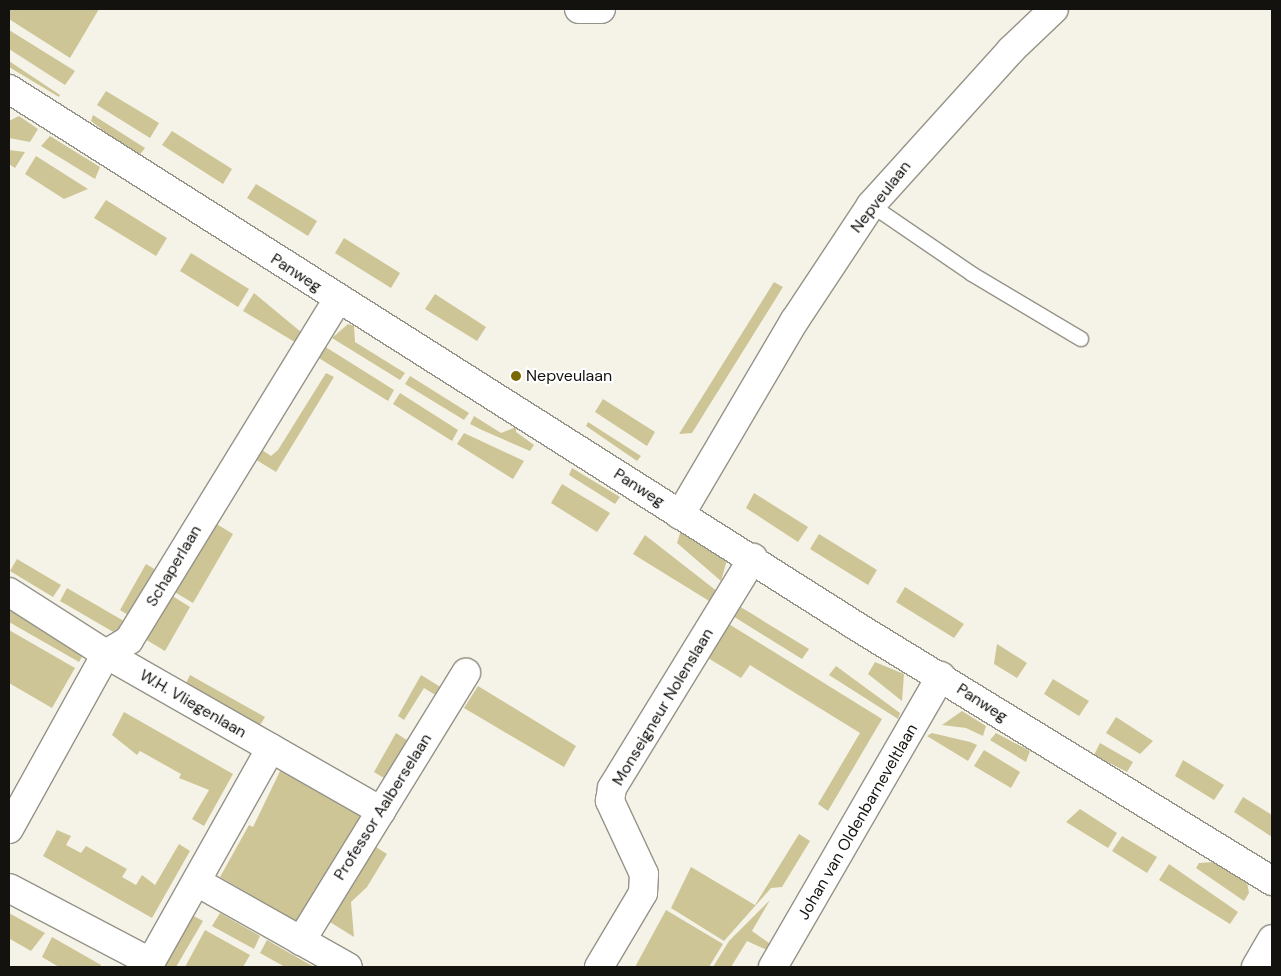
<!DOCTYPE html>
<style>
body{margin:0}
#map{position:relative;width:1281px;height:976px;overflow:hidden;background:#f5f3e7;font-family:"DM Sans",sans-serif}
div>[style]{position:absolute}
.green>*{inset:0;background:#cdc596}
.roads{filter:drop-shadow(1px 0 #959388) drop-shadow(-1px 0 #959388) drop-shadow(0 1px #959388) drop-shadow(0 -1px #959388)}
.service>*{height:14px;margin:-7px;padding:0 7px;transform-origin:7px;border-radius:7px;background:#fff}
.minor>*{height:28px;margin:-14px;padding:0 14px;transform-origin:14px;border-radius:14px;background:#fff}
.tertiary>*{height:28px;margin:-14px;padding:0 14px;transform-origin:14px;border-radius:14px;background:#fff}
.dots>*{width:14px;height:14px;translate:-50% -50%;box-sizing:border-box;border:2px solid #fff;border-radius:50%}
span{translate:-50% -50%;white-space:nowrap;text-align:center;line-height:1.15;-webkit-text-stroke:4px #fff;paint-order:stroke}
.street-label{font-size:16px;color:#13120e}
.poi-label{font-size:16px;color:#13120e}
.left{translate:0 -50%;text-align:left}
.frame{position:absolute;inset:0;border:10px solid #13120e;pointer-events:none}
</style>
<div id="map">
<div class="green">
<div style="clip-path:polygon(9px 9px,99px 9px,70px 58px,9px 19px)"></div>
<div style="clip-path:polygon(9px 30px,75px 71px,65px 85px,9px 49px)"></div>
<div style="clip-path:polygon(9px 61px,60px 95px,59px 97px,9px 67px)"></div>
<div style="clip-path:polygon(106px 91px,159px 123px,150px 138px,97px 105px)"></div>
<div style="clip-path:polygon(93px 115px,145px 148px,138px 157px,91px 121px)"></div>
<div style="clip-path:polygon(19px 116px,38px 129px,30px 142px,9px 138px,9px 121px)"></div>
<div style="clip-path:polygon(172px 131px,232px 169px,223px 184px,162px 145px)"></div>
<div style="clip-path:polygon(50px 136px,100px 167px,95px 179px,41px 146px)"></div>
<div style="clip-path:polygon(9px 150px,25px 152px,15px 168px,9px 164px)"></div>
<div style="clip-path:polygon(36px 156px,88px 189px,64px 199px,25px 174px)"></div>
<div style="clip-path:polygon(256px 184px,317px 221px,308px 236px,247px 198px)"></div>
<div style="clip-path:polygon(106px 200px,167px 238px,156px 256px,94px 218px)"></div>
<div style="clip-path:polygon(344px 238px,400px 273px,391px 288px,335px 253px)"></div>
<div style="clip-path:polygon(191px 253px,249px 289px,238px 307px,180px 271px)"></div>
<div style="clip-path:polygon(774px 282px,783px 287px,692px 433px,679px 434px)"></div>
<div style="clip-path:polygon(254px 293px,301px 332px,298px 344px,243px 311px)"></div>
<div style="clip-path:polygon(435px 294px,486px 327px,477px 341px,425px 309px)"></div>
<div style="clip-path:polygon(348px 324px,354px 326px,355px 342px,405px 373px,400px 380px,332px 338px)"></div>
<div style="clip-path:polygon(324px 346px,394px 390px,388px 401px,314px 355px)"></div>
<div style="clip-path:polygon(326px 373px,334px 377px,276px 472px,250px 456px,256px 446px,271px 456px,278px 450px)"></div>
<div style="clip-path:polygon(410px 376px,469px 413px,464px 420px,405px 384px)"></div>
<div style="clip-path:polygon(400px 393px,458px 430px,452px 441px,393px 404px)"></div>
<div style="clip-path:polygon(603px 399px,655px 432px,647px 446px,595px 412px)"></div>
<div style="clip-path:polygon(474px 416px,501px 433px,516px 427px,516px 432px,534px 445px,530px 451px,482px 430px,470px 424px)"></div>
<div style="clip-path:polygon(588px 422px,641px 456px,637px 461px,586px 426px)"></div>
<div style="clip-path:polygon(464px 433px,524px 461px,513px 479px,457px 444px)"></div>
<div style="clip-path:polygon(572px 468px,620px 497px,615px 504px,569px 475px)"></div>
<div style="clip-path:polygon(562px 484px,610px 513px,597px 532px,551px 503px)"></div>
<div style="clip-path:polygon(754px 493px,808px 527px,798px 542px,746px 508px)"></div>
<div style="clip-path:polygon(210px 520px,233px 534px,193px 603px,168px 588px)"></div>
<div style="clip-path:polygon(681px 530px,727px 560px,721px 581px,677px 543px)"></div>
<div style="clip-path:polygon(819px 534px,877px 570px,868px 585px,810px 549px)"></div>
<div style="clip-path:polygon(645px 535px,718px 592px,714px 604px,633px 554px)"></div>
<div style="clip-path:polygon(17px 559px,61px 585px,53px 597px,10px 571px)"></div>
<div style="clip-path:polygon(146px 564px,161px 573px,133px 618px,120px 610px)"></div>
<div style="clip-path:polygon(905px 587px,964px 624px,954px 638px,896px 602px)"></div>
<div style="clip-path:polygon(67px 588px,129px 624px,122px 637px,60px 601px)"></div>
<div style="clip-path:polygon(166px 592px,190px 607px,165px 651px,140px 636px)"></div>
<div style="clip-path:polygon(739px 606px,809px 649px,802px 659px,728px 613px)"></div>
<div style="clip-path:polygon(9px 608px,85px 652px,79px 662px,9px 622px)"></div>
<div style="clip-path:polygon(724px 621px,882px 719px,828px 811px,818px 804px,860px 733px,750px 665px,741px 678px,703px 655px)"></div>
<div style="clip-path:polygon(9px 630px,75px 668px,52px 708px,9px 683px)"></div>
<div style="clip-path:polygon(997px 644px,1027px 663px,1017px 678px,994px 664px)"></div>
<div style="clip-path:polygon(875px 662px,904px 674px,902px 701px,868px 674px)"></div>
<div style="clip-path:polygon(836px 666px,900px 713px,898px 719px,829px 675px)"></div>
<div style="clip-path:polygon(190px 675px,265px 717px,260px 725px,186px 683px)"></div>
<div style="clip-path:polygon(421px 675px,447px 691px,442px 699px,424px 688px,404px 720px,398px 716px)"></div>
<div style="clip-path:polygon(1053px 679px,1089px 701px,1079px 716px,1044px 694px)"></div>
<div style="clip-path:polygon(478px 686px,576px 746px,564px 767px,464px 708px)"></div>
<div style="clip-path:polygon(962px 711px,986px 726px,983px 736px,966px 728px,942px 725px)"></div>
<div style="clip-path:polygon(124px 712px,233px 774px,204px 826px,192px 819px,209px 790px,179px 778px,181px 774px,140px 751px,137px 755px,112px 735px)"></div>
<div style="clip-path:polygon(1116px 717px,1153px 741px,1140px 754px,1106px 733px)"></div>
<div style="clip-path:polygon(396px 733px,413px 744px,389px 781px,374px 772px)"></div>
<div style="clip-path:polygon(932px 733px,970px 742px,977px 745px,968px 761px,927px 736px)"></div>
<div style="clip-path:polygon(996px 733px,1030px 751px,1026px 762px,990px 740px)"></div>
<div style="clip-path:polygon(1100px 743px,1133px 762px,1127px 772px,1094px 755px)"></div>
<div style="clip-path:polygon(984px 750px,1020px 772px,1011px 788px,974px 766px)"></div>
<div style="clip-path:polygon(1183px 760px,1224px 785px,1214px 800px,1175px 776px)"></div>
<div style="clip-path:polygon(282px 767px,367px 816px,299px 923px,220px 877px,249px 825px,253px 827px)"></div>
<div style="clip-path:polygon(1243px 797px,1272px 815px,1272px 837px,1234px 812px)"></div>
<div style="clip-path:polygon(1080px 809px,1117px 833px,1108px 848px,1066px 822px)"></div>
<div style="clip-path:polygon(57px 830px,71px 836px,66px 845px,81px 853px,86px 846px,127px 869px,122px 877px,136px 885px,142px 875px,155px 885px,179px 844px,190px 851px,152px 918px,43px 856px)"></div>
<div style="clip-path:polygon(799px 834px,810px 841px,782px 887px,771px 888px,724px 941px,671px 908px,691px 867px,755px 905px)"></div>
<div style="clip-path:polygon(1122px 836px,1157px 857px,1147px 873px,1112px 851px)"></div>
<div style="clip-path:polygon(376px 847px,387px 854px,367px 887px,351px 902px,354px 937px,330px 922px)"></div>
<div style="clip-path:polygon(1214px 862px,1247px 882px,1249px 893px,1244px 901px,1196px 868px,1199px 863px)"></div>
<div style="clip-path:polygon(1169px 864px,1238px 912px,1230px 924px,1159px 880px)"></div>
<div style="clip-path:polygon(770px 900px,752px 931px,769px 943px,767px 950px,747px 941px,731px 967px,713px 967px,729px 941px)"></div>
<div style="clip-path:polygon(666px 910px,723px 944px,709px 967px,635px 967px)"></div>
<div style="clip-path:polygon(9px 913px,45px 933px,31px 951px,10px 939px)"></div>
<div style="clip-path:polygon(220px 913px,260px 936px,254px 949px,212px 926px)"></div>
<div style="clip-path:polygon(190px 914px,203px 921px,176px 967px,159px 967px)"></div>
<div style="clip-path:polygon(205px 930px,250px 955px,243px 967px,185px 967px)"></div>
<div style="clip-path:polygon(52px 937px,101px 965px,100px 967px,59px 967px,42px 957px)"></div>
<div style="clip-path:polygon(267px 940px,314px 967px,285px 967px,260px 953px)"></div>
</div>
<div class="roads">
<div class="service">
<div style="left:871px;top:205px;width:122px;rotate:34.3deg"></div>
<div style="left:972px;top:274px;width:127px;rotate:30.8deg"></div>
</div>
<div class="minor">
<div style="left:579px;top:9px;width:22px"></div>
<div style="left:680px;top:515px;width:226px;rotate:-59.5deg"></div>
<div style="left:795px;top:320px;width:138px;rotate:-56.5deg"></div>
<div style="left:871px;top:205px;width:209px;rotate:-47.9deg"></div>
<div style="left:1011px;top:50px;width:59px;rotate:-43.6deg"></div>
<div style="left:9px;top:592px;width:115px;rotate:32.6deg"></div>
<div style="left:106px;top:654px;width:317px;rotate:29.7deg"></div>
<div style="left:9px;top:829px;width:200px;rotate:-61deg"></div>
<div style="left:106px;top:654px;width:27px;rotate:-31deg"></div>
<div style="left:129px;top:640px;width:400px;rotate:-58.5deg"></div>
<div style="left:197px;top:882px;width:173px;rotate:29.4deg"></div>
<div style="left:9px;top:888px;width:159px;rotate:27.7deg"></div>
<div style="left:301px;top:941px;width:315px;rotate:-58.4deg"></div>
<div style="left:148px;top:967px;width:251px;rotate:-60.7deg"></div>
<div style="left:599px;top:967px;width:86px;rotate:-59.3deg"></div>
<div style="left:643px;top:893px;width:19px;rotate:-87deg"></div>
<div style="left:644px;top:874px;width:81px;rotate:-115deg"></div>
<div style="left:610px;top:801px;width:13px;rotate:-81deg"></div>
<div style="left:612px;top:788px;width:270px;rotate:-58.5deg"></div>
<div style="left:773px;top:967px;width:336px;rotate:-60deg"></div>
<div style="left:1256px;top:967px;width:32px;rotate:-60deg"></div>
</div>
<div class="tertiary">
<div style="left:9px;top:89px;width:1003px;rotate:32.37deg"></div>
<div style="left:856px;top:626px;width:488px;rotate:31.5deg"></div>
</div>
</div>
<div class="dots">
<div style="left:516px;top:376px;background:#796900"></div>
</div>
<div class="street-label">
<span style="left:881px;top:197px;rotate:-52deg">Nepveulaan</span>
<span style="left:296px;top:273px;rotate:33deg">Panweg</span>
<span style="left:639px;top:488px;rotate:33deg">Panweg</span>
<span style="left:174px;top:566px;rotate:-59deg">Schaperlaan</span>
<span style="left:982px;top:703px;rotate:33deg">Panweg</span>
<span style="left:193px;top:704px;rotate:30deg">W.H. Vliegenlaan</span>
<span style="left:663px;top:707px;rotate:-59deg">Monseigneur Nolenslaan</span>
<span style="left:383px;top:807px;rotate:-58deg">Professor Aalberselaan</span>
<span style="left:858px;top:822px;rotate:-60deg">Johan van Oldenbarneveltlaan</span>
</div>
<div class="poi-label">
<span class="left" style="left:526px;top:376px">Nepveulaan</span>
</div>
<div class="frame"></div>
</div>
